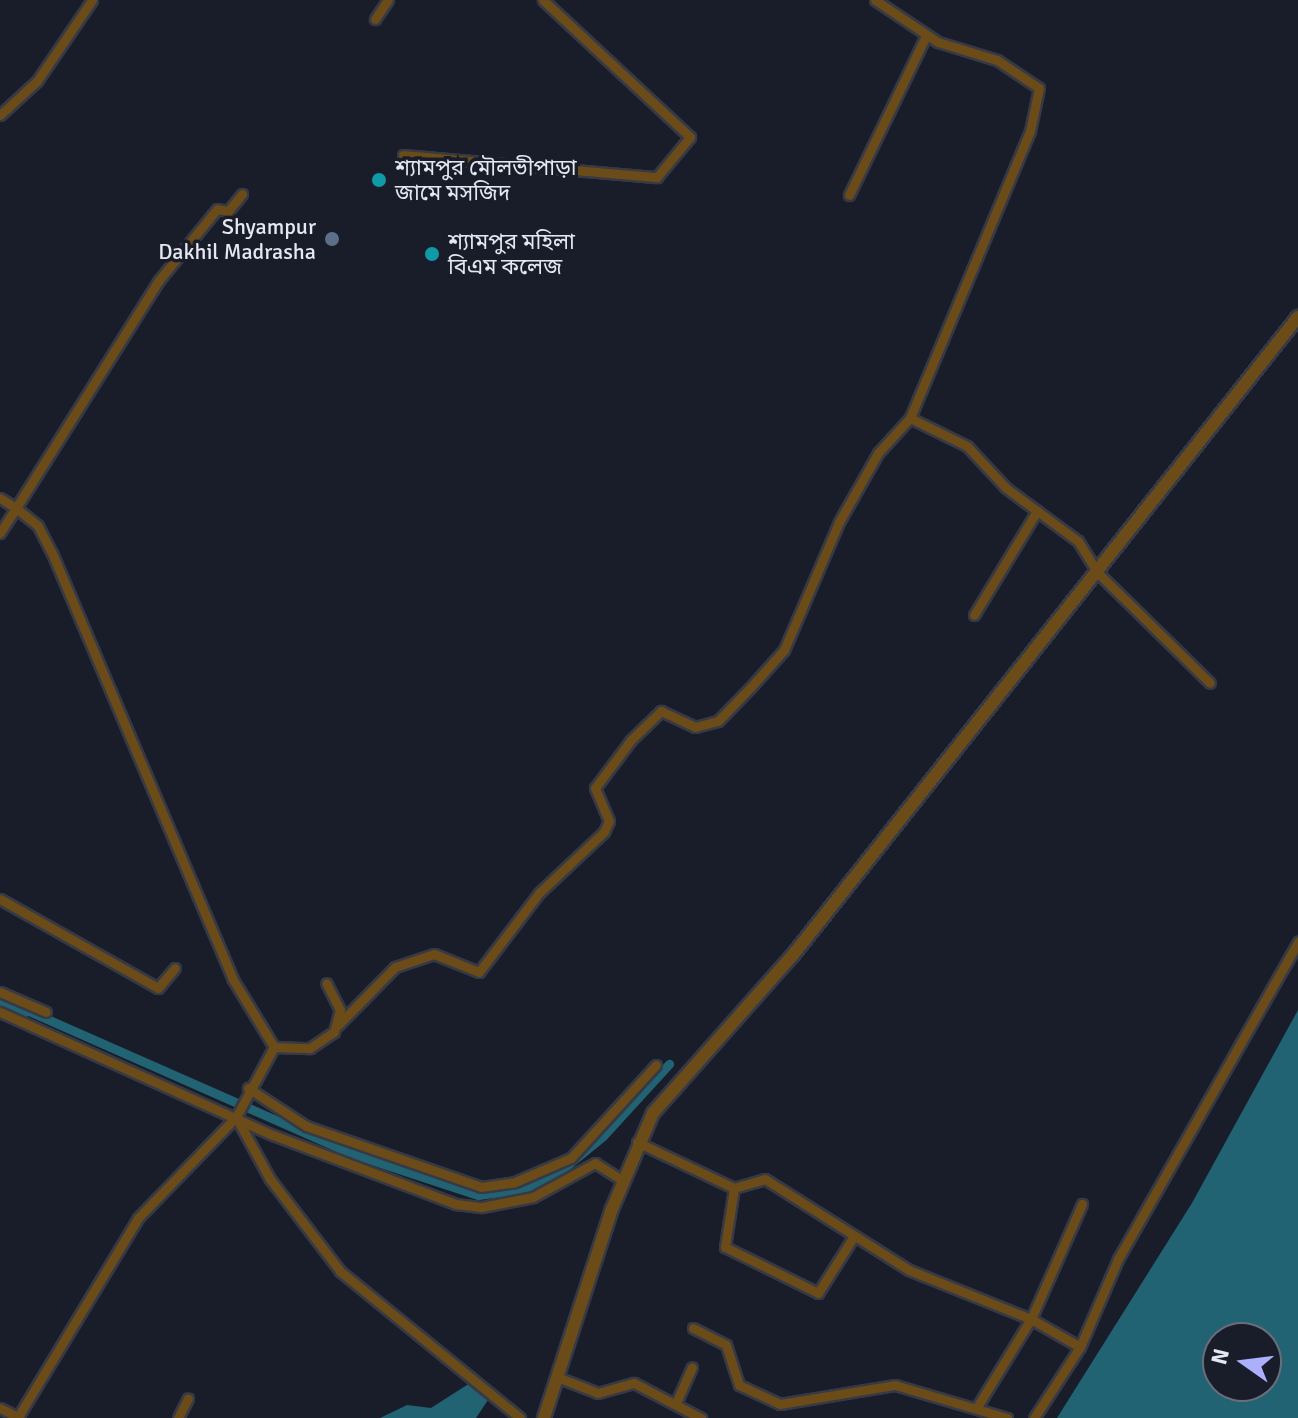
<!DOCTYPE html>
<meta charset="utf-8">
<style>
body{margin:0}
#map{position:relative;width:1298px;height:1418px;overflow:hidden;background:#191d2a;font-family:Signika,"Noto Sans Bengali",sans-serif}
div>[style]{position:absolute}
.water>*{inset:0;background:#216273}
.canal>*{height:9px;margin:-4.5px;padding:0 4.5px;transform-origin:4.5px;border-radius:4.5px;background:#216273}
.roads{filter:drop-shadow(2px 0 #363946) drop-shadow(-2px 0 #363946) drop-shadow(0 2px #363946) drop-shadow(0 -2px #363946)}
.minor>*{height:9px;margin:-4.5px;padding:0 4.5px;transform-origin:4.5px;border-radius:4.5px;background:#6b4b17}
.tertiary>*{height:12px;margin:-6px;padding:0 6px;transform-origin:6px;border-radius:6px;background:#6b4b17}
.dots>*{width:22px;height:22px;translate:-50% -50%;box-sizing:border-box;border:4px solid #191d2a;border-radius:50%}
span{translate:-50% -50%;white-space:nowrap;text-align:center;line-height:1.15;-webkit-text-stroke:7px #191d2a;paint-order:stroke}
.poi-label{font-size:22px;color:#e5e8f1}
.left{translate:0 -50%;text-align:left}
.right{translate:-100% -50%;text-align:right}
.north{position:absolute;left:1202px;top:1322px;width:80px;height:80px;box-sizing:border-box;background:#191d2a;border:2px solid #6b6e7a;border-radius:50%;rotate:284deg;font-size:22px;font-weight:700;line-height:32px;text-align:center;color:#e5e8f1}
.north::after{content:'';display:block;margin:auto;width:28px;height:36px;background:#acaffb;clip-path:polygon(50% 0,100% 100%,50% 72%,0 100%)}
</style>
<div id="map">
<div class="water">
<div style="clip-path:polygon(evenodd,1298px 1010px,1298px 1418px,1057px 1418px,1192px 1203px,1298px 1010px,1266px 1338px,1266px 1386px,1218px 1386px,1218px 1338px,1266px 1338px)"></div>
<div style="clip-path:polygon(470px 1383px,488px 1400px,476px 1418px,380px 1418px,407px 1405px,431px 1408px)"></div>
</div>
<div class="canal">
<div style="left:0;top:1001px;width:28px;rotate:23deg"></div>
<div style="left:22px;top:1008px;width:362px;rotate:23.8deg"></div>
<div style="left:353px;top:1154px;width:132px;rotate:18.2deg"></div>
<div style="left:478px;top:1195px;width:48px;rotate:-7.1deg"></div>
<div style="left:526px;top:1189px;width:31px;rotate:-25deg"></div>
<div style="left:554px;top:1176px;width:63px;rotate:-39.2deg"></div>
<div style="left:603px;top:1136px;width:98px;rotate:-47.5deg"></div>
</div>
<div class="roads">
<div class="minor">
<div style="left:875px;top:0;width:76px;rotate:33.7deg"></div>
<div style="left:938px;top:42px;width:62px;rotate:17deg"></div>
<div style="left:997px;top:60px;width:50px;rotate:33.7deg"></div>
<div style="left:1039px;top:88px;width:44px;rotate:101.8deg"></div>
<div style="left:1030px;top:131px;width:311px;rotate:112.7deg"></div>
<div style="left:910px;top:418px;width:64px;rotate:26.2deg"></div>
<div style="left:967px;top:446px;width:57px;rotate:47.1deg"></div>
<div style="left:1006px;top:488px;width:89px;rotate:36.4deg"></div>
<div style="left:1078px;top:541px;width:36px;rotate:58deg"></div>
<div style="left:1097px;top:572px;width:158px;rotate:44.5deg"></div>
<div style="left:375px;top:19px;width:23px;rotate:-56deg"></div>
<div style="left:0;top:115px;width:50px;rotate:-42.6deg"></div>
<div style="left:37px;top:81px;width:98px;rotate:-55.8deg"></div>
<div style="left:403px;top:155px;width:255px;rotate:5deg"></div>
<div style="left:657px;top:177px;width:52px;rotate:-50.5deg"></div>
<div style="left:690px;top:137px;width:201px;rotate:-137deg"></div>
<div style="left:242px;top:194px;width:22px;rotate:129deg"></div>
<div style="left:228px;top:211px;width:11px;rotate:-170deg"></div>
<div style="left:217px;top:209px;width:92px;rotate:129.2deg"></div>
<div style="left:159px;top:280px;width:269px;rotate:122.1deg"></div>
<div style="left:16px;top:508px;width:28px;rotate:39deg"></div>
<div style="left:38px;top:526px;width:30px;rotate:63deg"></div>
<div style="left:52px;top:553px;width:462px;rotate:67deg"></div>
<div style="left:232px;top:978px;width:81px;rotate:58.7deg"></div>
<div style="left:274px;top:1047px;width:80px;rotate:118.5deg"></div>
<div style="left:236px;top:1117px;width:71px;rotate:61.3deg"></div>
<div style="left:270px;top:1179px;width:116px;rotate:52.7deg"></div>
<div style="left:340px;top:1271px;width:232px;rotate:39.2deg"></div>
<div style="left:849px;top:195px;width:177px;rotate:-64.2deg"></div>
<div style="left:0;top:498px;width:19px;rotate:32deg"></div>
<div style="left:16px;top:508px;width:30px;rotate:123deg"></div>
<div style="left:974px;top:615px;width:122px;rotate:-58.8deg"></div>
<div style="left:0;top:899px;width:181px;rotate:29.4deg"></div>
<div style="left:158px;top:988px;width:26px;rotate:-50deg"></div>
<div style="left:0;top:992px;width:50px;rotate:23.5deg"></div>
<div style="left:0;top:1012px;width:299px;rotate:24.3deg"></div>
<div style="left:273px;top:1135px;width:196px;rotate:20.7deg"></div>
<div style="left:456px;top:1204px;width:26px;rotate:7deg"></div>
<div style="left:482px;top:1207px;width:52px;rotate:-11.1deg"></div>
<div style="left:533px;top:1197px;width:71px;rotate:-28.7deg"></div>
<div style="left:595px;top:1163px;width:32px;rotate:32deg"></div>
<div style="left:338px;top:1025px;width:81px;rotate:-45.5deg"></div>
<div style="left:395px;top:967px;width:41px;rotate:-18.4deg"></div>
<div style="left:434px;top:954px;width:48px;rotate:21.8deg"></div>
<div style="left:479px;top:972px;width:99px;rotate:-52.8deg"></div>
<div style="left:539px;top:893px;width:89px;rotate:-43.2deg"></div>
<div style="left:604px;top:832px;width:12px;rotate:-66deg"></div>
<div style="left:609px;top:821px;width:36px;rotate:-113deg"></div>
<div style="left:595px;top:788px;width:60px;rotate:-53.1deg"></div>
<div style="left:631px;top:740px;width:42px;rotate:-44deg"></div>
<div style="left:661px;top:711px;width:38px;rotate:25deg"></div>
<div style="left:695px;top:727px;width:24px;rotate:-15deg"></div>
<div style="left:718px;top:721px;width:46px;rotate:-45.9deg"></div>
<div style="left:750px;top:688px;width:51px;rotate:-48.2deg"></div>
<div style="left:784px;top:650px;width:139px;rotate:-66.7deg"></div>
<div style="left:839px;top:522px;width:79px;rotate:-60.5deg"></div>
<div style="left:878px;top:453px;width:47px;rotate:-47.6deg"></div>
<div style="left:274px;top:1047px;width:36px;rotate:2deg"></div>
<div style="left:310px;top:1048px;width:29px;rotate:-34deg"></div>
<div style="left:334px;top:1032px;width:23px;rotate:-75deg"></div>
<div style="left:340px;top:1010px;width:30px;rotate:-117deg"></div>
<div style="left:248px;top:1088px;width:69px;rotate:33.2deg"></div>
<div style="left:306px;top:1126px;width:185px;rotate:19.2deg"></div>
<div style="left:481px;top:1187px;width:34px;rotate:-8deg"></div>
<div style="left:515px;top:1182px;width:61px;rotate:-23.2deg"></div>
<div style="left:571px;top:1158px;width:126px;rotate:-47.6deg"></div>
<div style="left:637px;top:1142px;width:107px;rotate:25.4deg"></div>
<div style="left:734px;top:1188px;width:32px;rotate:-16deg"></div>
<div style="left:765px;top:1179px;width:170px;rotate:32.3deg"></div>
<div style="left:909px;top:1270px;width:131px;rotate:21.9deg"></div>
<div style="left:1031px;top:1319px;width:126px;rotate:-66.1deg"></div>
<div style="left:734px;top:1188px;width:60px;rotate:98.7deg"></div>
<div style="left:725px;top:1247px;width:104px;rotate:26.3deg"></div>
<div style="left:818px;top:1293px;width:67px;rotate:-57.7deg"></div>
<div style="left:693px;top:1328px;width:37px;rotate:27deg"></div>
<div style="left:726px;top:1345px;width:42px;rotate:72deg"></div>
<div style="left:739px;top:1385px;width:45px;rotate:24.9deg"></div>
<div style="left:780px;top:1404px;width:117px;rotate:-9.4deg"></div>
<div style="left:895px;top:1385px;width:117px;rotate:16.4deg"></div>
<div style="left:557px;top:1377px;width:44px;rotate:21.3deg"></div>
<div style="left:598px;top:1393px;width:37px;rotate:-16deg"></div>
<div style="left:634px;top:1383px;width:76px;rotate:27.6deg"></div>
<div style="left:676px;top:1403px;width:39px;rotate:-66deg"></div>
<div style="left:977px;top:1407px;width:103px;rotate:-58.5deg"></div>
<div style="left:1031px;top:1319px;width:56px;rotate:29.7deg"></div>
<div style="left:0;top:1408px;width:22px;rotate:27deg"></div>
<div style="left:18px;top:1417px;width:232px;rotate:-58.9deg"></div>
<div style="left:138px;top:1218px;width:141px;rotate:-45.9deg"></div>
<div style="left:178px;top:1418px;width:22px;rotate:-63deg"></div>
<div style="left:1034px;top:1418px;width:85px;rotate:-57.1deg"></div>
<div style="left:1080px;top:1347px;width:96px;rotate:-66.6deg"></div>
<div style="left:1118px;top:1259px;width:365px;rotate:-60.4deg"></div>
</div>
<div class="tertiary">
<div style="left:544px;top:1418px;width:220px;rotate:-72deg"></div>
<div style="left:612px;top:1209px;width:104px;rotate:-66.9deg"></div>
<div style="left:653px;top:1113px;width:211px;rotate:-48.5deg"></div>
<div style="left:793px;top:955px;width:814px;rotate:-51.64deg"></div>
</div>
</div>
<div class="dots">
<div style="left:379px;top:180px;background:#0f9aa8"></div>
<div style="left:332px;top:239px;background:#5c6f8a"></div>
<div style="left:432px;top:254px;background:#0f9aa8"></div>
</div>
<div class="poi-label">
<span class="left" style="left:395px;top:180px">শ্যামপুর মৌলভীপাড়া<br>জামে মসজিদ</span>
<span class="right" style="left:316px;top:239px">Shyampur<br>Dakhil Madrasha</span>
<span class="left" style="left:448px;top:254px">শ্যামপুর মহিলা<br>বিএম কলেজ</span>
</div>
<div class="north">N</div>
</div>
